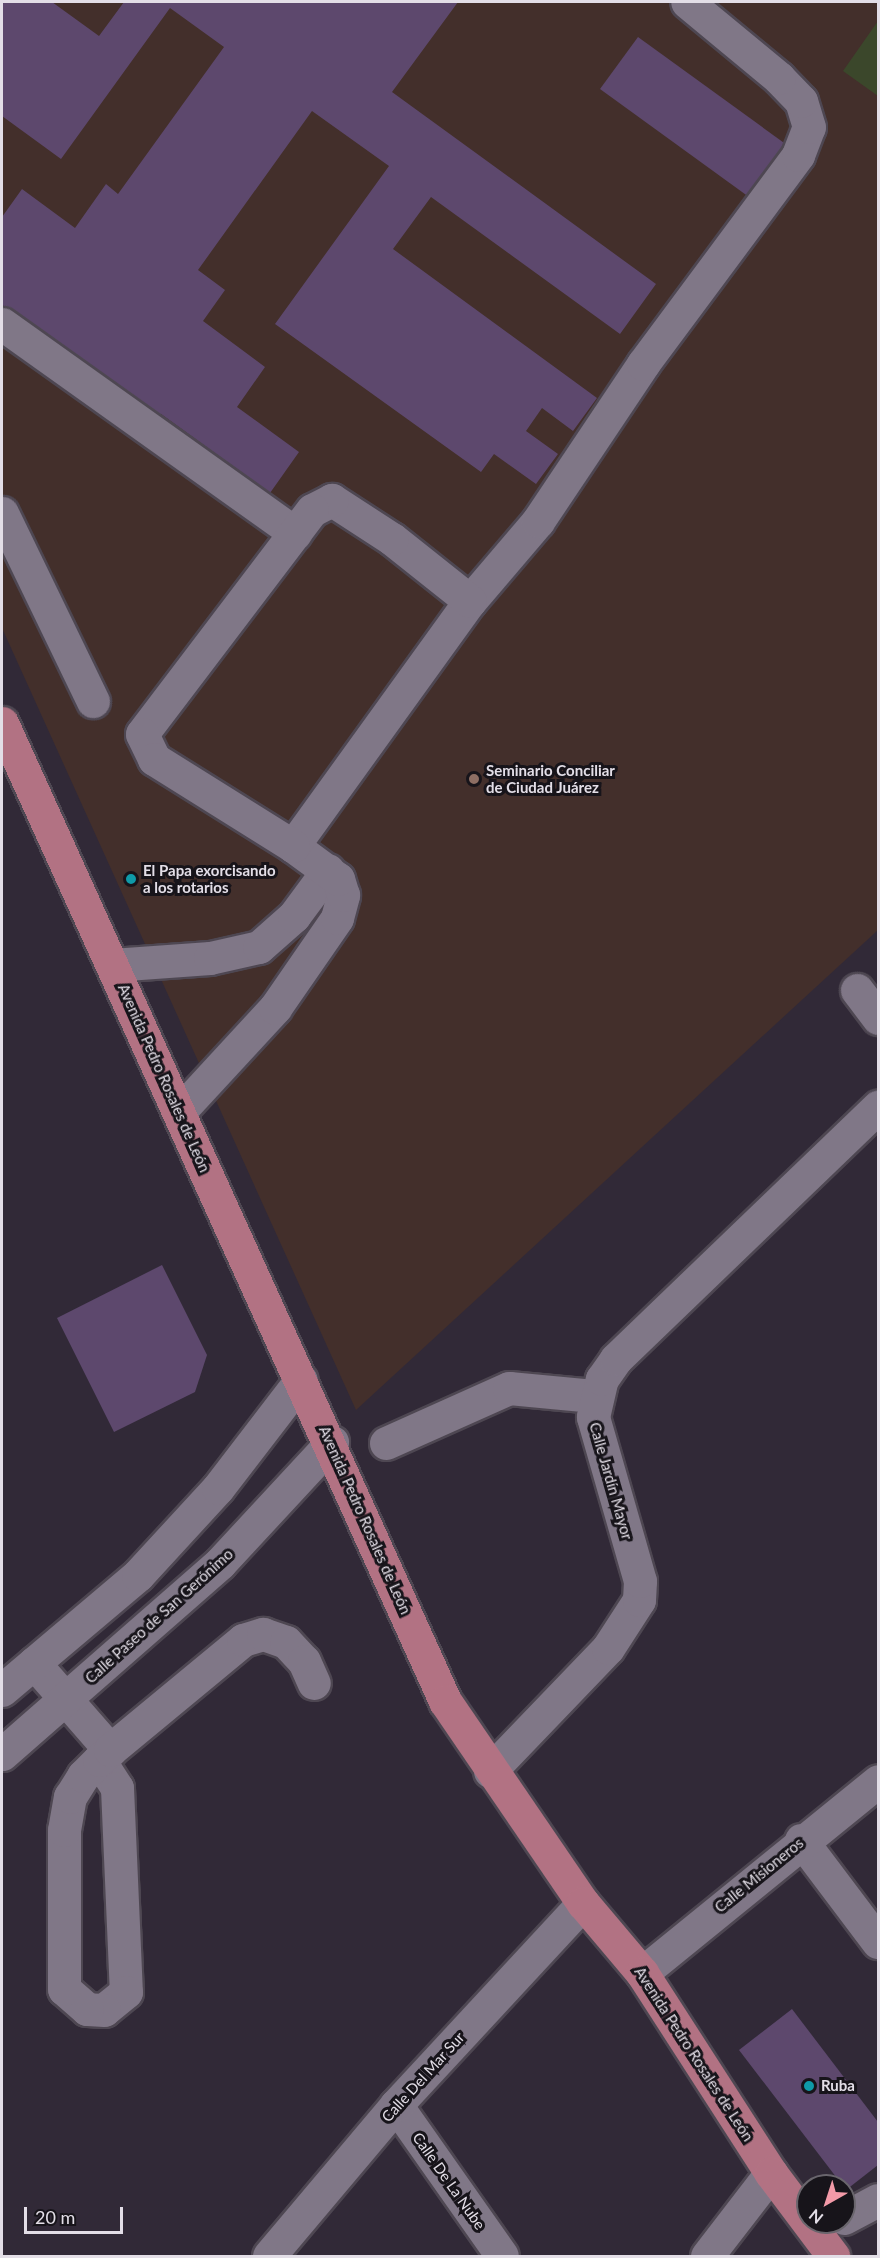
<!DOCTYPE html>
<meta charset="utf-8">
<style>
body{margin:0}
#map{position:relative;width:880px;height:2258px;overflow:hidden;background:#312937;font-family:Lato,sans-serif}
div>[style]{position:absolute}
.education>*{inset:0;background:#432f2b}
.green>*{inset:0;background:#3b472b}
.building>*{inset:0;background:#5d486d}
.roads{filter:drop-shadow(2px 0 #4e4752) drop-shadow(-2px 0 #4e4752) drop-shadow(0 2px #4e4752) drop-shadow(0 -2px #4e4752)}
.minor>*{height:33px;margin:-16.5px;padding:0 16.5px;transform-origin:16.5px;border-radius:16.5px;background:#807787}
.major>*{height:33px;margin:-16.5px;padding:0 16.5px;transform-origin:16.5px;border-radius:16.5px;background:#b27283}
.dots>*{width:16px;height:16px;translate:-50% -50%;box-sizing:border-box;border:3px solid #17141a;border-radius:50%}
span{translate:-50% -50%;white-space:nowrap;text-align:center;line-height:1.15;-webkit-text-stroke:6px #17141a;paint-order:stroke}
.poi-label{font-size:15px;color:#e3dee7;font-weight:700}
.left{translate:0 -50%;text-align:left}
.street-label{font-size:15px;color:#e3dee7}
.frame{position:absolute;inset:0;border:3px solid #e3dee7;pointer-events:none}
.north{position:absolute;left:796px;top:2174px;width:60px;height:60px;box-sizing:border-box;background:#17141a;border:2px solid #69656c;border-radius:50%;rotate:219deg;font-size:16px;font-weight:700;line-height:24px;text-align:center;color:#e3dee7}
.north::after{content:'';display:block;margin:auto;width:21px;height:27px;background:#f39aa8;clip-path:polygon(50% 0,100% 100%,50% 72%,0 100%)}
.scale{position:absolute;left:24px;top:2207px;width:99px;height:27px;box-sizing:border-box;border:3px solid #e3dee7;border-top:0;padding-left:8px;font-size:18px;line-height:21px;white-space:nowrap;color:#e3dee7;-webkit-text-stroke:4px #17141a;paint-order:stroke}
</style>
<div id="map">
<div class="education">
<div style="clip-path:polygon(2px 2px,878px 2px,878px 930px,356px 1410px,2px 628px)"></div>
</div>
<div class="green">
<div style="clip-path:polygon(878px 21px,878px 96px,843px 71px)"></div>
</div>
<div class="building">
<div style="clip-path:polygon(2px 2px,52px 2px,99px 36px,124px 2px,458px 2px,392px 92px,656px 284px,620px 334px,431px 197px,393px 249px,597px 398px,573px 431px,542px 408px,526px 431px,558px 454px,536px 484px,494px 454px,481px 472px,275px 324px,389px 166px,312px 111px,198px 270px,225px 290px,203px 321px,265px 367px,237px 407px,299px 452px,270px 493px,161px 414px,151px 428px,2px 320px,2px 217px,22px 189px,75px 228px,106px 184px,118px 194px,224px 47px,170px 8px,61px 159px,2px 116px)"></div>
<div style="clip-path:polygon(638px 37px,798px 153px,760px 205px,600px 89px)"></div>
<div style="clip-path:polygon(162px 1265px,207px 1355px,195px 1392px,114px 1432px,57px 1318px)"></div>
<div style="clip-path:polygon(792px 2009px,878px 2122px,878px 2165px,846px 2190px,739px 2050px)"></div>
</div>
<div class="roads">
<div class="minor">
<div style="left:2px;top:324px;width:360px;rotate:35.5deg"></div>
<div style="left:2px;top:513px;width:209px;rotate:64.2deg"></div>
<div style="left:470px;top:601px;width:105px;rotate:-49.6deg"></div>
<div style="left:538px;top:521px;width:189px;rotate:-56.2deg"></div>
<div style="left:643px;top:364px;width:260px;rotate:-53.4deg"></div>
<div style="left:798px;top:155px;width:30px;rotate:-69deg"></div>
<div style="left:809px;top:127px;width:27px;rotate:-107deg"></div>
<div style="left:801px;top:101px;width:32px;rotate:-134deg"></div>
<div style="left:779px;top:78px;width:119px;rotate:-140.4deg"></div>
<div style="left:112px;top:965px;width:98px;rotate:-4.1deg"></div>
<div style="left:210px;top:958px;width:50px;rotate:-12.7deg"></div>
<div style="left:259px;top:947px;width:47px;rotate:-41.5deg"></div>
<div style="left:294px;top:916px;width:57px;rotate:-53.5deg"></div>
<div style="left:857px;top:990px;width:35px;rotate:53deg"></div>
<div style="left:179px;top:1112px;width:142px;rotate:-47.3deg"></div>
<div style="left:275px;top:1008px;width:109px;rotate:-55.4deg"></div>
<div style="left:337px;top:918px;width:24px;rotate:-75deg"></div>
<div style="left:343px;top:895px;width:17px;rotate:-107deg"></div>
<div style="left:338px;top:879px;width:56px;rotate:-143.7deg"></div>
<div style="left:293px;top:846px;width:302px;rotate:-54.2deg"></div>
<div style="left:470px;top:601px;width:100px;rotate:-141.5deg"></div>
<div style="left:392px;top:539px;width:72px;rotate:-147deg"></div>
<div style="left:332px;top:500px;width:22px;rotate:153deg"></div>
<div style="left:312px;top:510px;width:281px;rotate:127.2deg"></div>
<div style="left:142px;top:734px;width:28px;rotate:64deg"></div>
<div style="left:154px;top:759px;width:164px;rotate:32deg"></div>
<div style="left:386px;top:1443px;width:135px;rotate:-24.1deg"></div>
<div style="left:509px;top:1388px;width:85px;rotate:5.4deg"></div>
<div style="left:34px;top:1663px;width:116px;rotate:48.9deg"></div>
<div style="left:2px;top:1690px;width:178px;rotate:-40.2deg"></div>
<div style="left:138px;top:1575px;width:118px;rotate:-47.4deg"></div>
<div style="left:218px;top:1488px;width:136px;rotate:-52.5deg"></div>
<div style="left:2px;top:1754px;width:290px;rotate:-41.2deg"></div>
<div style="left:220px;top:1563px;width:165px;rotate:-47.2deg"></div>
<div style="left:99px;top:1760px;width:33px;rotate:57deg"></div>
<div style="left:117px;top:1788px;width:204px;rotate:87.5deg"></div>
<div style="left:126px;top:1992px;width:28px;rotate:141deg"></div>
<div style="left:104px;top:2010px;width:17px;rotate:-177deg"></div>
<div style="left:87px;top:2009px;width:30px;rotate:-139deg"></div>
<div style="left:64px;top:1989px;width:159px;rotate:-90deg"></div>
<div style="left:64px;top:1830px;width:34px;rotate:-80deg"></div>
<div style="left:70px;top:1797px;width:25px;rotate:-58deg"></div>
<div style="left:83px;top:1776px;width:23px;rotate:-45deg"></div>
<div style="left:99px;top:1760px;width:15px;rotate:-42deg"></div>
<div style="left:110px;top:1750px;width:173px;rotate:-39.6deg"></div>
<div style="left:243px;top:1640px;width:21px;rotate:-17deg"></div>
<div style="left:263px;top:1634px;width:24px;rotate:19deg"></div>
<div style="left:286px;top:1642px;width:26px;rotate:47deg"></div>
<div style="left:304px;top:1661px;width:24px;rotate:66deg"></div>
<div style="left:490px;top:1771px;width:170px;rotate:-46.2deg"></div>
<div style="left:608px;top:1648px;width:57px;rotate:-57.1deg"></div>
<div style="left:639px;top:1600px;width:19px;rotate:-87deg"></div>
<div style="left:640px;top:1581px;width:171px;rotate:-106deg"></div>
<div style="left:593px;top:1417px;width:39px;rotate:-77deg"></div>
<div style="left:602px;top:1379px;width:24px;rotate:-55deg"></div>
<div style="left:616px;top:1359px;width:364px;rotate:-43.9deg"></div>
<div style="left:801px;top:1840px;width:128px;rotate:53deg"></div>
<div style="left:642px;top:1973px;width:304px;rotate:-39.1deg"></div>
<div style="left:396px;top:2105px;width:184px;rotate:54.9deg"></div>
<div style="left:844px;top:2218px;width:38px;rotate:-28deg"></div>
<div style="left:269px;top:2256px;width:197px;rotate:-49.9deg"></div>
<div style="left:396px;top:2105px;width:275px;rotate:-47.2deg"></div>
<div style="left:707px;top:2256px;width:105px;rotate:-52.4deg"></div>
</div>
<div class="major">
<div style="left:2px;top:723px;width:1074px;rotate:65.63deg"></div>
<div style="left:445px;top:1701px;width:245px;rotate:55.7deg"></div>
<div style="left:583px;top:1903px;width:92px;rotate:49.9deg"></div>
<div style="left:642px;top:1973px;width:238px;rotate:57.2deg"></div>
<div style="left:771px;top:2173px;width:104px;rotate:53.2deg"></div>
</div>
</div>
<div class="dots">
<div style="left:474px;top:779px;background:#8d6e63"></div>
<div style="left:131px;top:879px;background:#0f9aa8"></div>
<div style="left:809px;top:2086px;background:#0f9aa8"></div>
</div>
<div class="poi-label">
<span class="left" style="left:486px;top:779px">Seminario Conciliar<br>de Ciudad Juárez</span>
<span class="left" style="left:143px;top:879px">El Papa exorcisando<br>a los rotarios</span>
<span class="left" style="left:821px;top:2086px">Ruba</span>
</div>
<div class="street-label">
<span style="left:164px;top:1078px;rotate:66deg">Avenida Pedro Rosales de León</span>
<span style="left:611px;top:1481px;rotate:74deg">Calle Jardín Mayor</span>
<span style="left:365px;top:1520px;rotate:66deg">Avenida Pedro Rosales de León</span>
<span style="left:159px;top:1616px;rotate:-42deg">Calle Paseo de San Gerónimo</span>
<span style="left:759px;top:1875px;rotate:-39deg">Calle Misioneros</span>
<span style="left:694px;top:2054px;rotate:57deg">Avenida Pedro Rosales de León</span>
<span style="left:423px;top:2077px;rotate:-48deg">Calle Del Mar Sur</span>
<span style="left:449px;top:2181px;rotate:55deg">Calle De La Nube</span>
</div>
<div class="frame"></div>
<div class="north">N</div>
<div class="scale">20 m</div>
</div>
